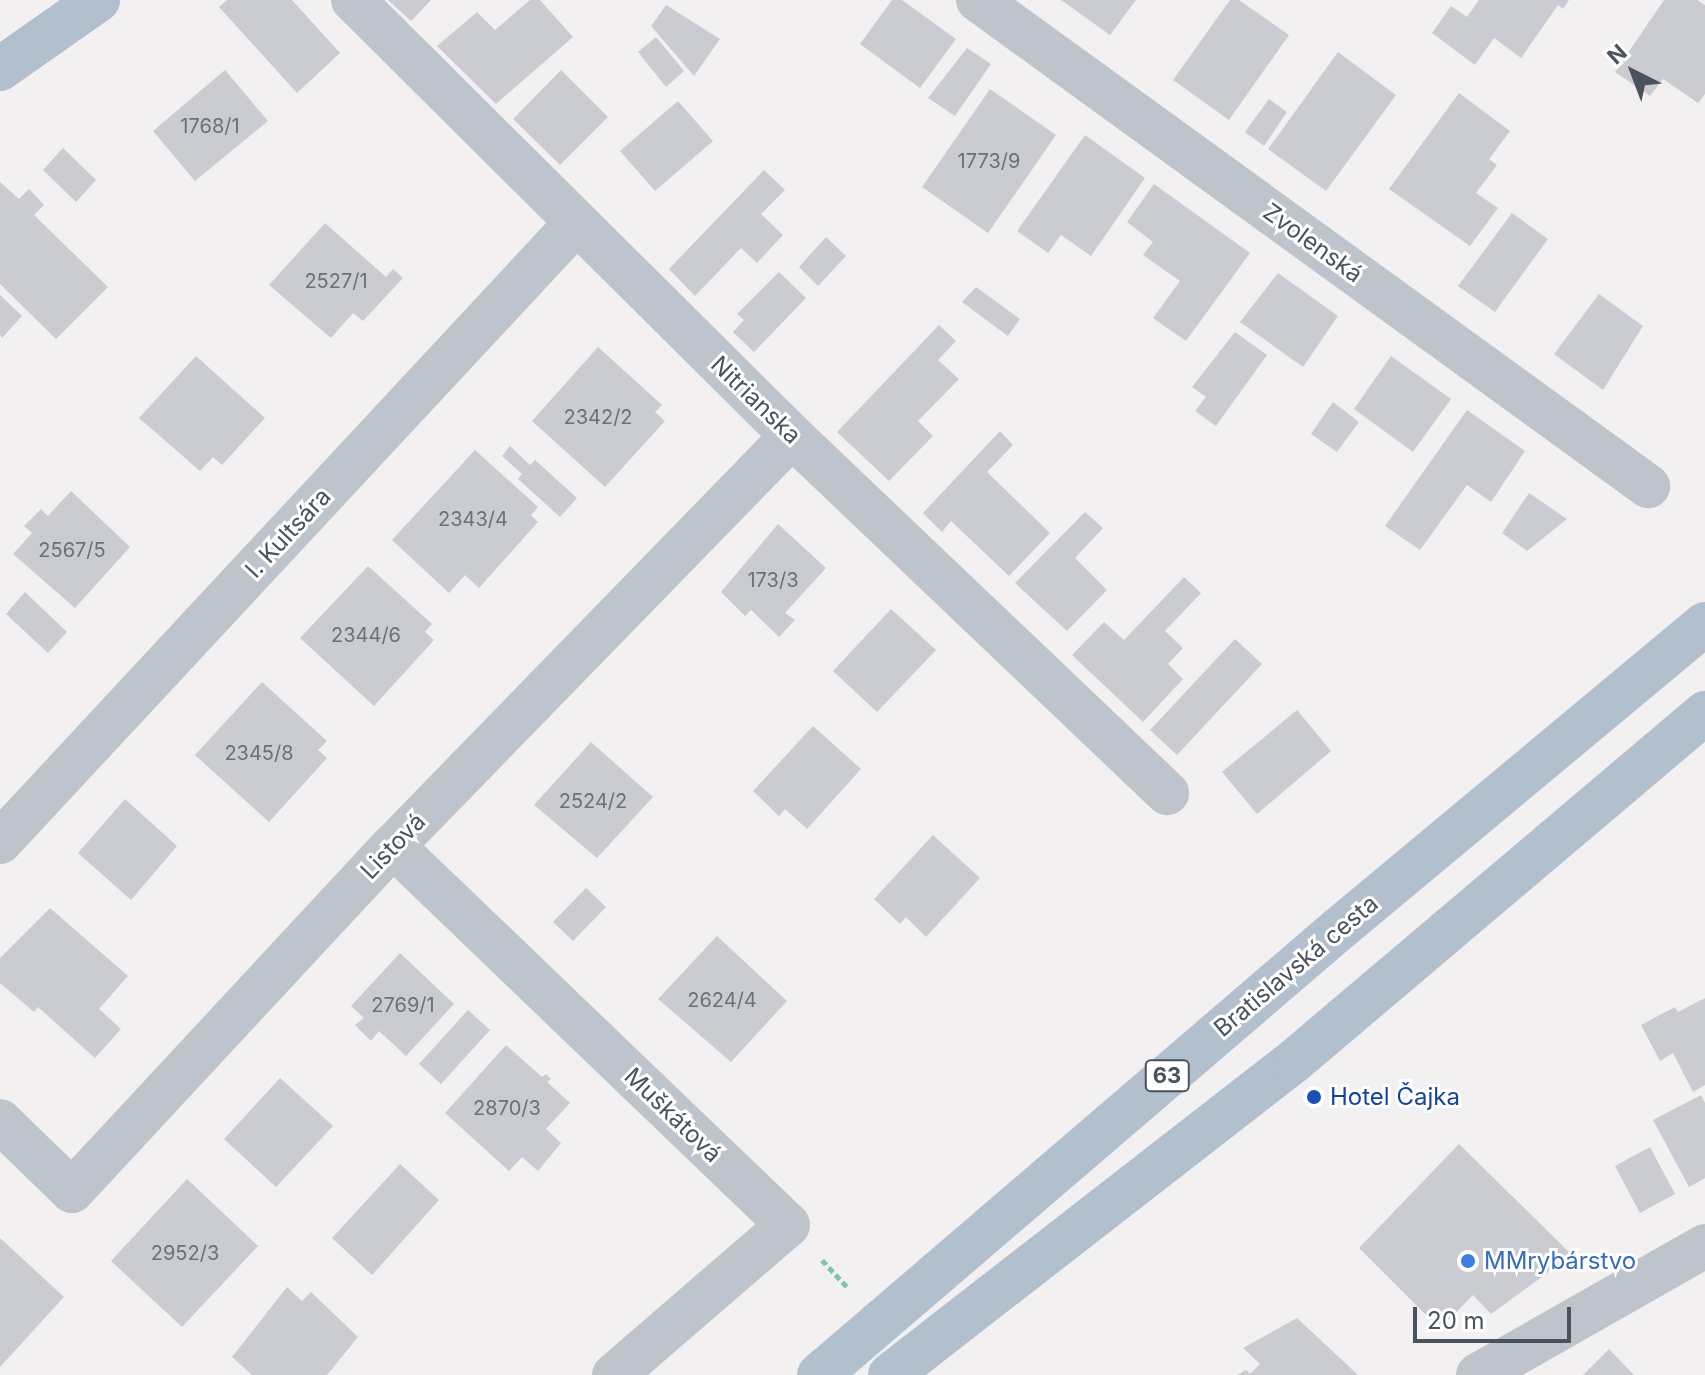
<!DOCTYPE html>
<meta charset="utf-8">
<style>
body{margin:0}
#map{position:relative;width:1705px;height:1375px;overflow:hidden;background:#f2f0f0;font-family:Inter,sans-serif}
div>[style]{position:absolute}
.building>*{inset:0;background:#cbccd2}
.path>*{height:5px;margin-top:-2.5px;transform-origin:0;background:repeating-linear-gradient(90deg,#7dc8a5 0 6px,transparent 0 10px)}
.minor>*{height:44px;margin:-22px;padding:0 22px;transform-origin:22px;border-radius:22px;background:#bdc4cc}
.major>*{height:44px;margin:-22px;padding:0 22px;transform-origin:22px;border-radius:22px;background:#b2bfcd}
.dots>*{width:22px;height:22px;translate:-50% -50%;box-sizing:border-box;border:4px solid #fff;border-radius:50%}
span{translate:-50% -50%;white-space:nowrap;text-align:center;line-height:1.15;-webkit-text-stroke:6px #fff;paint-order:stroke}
.number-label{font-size:20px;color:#6a717a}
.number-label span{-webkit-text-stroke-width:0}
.shield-label span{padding:2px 6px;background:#fff;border:2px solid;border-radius:6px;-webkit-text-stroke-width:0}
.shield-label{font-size:22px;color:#4a535c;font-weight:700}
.street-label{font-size:24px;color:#4a535c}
.transit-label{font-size:24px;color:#164399}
.left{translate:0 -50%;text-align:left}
.shop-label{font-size:24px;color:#366cbe}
.north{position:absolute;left:1593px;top:32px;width:80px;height:80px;-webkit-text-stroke:6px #fff;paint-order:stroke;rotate:318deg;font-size:22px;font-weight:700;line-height:32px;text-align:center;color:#4a535c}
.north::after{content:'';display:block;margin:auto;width:28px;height:36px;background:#4a535c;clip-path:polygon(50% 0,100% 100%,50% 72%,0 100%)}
.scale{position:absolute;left:1413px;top:1307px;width:158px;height:36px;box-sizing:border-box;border:4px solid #4a535c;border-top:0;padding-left:10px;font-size:24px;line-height:28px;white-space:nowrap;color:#4a535c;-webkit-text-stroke:6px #fff;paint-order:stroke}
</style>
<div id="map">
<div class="building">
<div style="clip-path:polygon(227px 0,292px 0,340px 53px,297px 93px,219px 7px)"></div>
<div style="clip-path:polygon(388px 0,431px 0,411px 21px)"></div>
<div style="clip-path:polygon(530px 0,540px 0,573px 37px,496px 104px,437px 46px,477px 12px,495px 30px)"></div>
<div style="clip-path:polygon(892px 0,902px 0,956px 39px,920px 88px,860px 44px)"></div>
<div style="clip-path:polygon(1061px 0,1136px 0,1110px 35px)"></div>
<div style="clip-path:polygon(1230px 0,1239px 0,1289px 35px,1229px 120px,1173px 80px)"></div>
<div style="clip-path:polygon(1479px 0,1569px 0,1563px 9px,1558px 5px,1521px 58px,1494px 38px,1475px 65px,1432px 33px,1451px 6px,1467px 17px)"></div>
<div style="clip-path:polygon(1664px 0,1697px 0,1705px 5px,1705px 94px,1698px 103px,1663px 79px,1650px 96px,1615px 72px)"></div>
<div style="clip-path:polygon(666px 5px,720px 39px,694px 76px,651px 26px)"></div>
<div style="clip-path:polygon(656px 37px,684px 71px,666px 87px,638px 52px)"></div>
<div style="clip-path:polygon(967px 48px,991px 64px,955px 116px,928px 98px)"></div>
<div style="clip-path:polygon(1338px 52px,1396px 95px,1326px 191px,1268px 149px)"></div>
<div style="clip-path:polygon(225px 70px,268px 121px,195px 181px,153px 131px)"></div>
<div style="clip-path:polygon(561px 70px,608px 117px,560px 165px,513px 119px)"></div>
<div style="clip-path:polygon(990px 89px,1056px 135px,988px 233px,922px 187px)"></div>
<div style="clip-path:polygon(1459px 93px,1510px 131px,1489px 159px,1497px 165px,1476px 193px,1498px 208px,1470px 246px,1389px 189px)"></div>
<div style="clip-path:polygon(1269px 99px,1287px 112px,1264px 146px,1245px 132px)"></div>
<div style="clip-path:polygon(678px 101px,713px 141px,655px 191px,620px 151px)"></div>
<div style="clip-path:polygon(1085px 135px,1145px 178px,1091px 256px,1061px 235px,1048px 253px,1017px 231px)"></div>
<div style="clip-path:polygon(63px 148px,96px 180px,76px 202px,43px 170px)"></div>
<div style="clip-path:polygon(764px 170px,785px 190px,761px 214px,783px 235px,757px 263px,741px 248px,695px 296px,669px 269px)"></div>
<div style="clip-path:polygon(0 182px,19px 199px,29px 189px,44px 205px,34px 215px,108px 287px,56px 339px,0 284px)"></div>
<div style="clip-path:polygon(1154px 184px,1250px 253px,1186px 341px,1153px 318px,1180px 281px,1143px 255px,1153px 242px,1127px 222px)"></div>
<div style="clip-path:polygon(1512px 213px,1548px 239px,1495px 312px,1458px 286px)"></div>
<div style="clip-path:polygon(325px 223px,386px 277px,393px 269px,403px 278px,363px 321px,353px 313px,331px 338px,269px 285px)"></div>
<div style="clip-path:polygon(826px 237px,846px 256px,818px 286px,799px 267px)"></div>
<div style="clip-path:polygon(779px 272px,806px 298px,754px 352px,733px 332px,744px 320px,737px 314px)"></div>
<div style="clip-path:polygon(1278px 273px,1338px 316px,1303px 367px,1240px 322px)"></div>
<div style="clip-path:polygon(976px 287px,1020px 319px,1008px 336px,962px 302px)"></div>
<div style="clip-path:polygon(1599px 294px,1643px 326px,1603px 390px,1554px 354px)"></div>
<div style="clip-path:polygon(0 295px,22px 316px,2px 338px,0 335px)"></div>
<div style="clip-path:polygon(939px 325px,956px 341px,938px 360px,959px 379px,918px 421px,933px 436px,889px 481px,837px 432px)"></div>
<div style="clip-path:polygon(1235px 332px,1267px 355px,1216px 426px,1195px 411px,1206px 397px,1192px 387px)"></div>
<div style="clip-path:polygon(598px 347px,662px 405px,655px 412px,665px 421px,605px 487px,532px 421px)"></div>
<div style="clip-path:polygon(196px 356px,265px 418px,222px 465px,213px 457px,200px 471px,139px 418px)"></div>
<div style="clip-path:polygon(1391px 356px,1451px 399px,1413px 452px,1354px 409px)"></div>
<div style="clip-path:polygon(1333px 402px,1359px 422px,1337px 452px,1311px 434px)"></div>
<div style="clip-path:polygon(1467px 410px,1525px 451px,1491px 502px,1467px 485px,1420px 550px,1385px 526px)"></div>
<div style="clip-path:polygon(1000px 431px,1013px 445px,987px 472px,1050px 533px,1009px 576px,951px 521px,942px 532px,923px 513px)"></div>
<div style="clip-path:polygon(510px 446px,530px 465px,535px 460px,577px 498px,560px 517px,518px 479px,522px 474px,502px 456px)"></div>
<div style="clip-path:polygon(475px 450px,538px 507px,531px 515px,538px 522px,479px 588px,465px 575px,449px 593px,392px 540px)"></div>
<div style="clip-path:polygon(71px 491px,130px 547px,75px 608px,13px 554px,32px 533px,24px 526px,41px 509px,48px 516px)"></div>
<div style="clip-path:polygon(1529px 493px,1567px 519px,1527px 551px,1502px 533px)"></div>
<div style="clip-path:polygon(1085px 512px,1103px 528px,1075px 558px,1107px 590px,1067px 631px,1015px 583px)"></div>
<div style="clip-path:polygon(778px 524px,826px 568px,785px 613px,795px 620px,779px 637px,751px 610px,745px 616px,721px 592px)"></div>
<div style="clip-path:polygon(368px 566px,432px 624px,425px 632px,434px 640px,374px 706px,300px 638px)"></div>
<div style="clip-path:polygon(1184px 577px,1201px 593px,1165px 631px,1183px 648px,1168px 664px,1183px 679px,1143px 722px,1072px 655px,1104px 622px,1124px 640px)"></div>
<div style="clip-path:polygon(25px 592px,67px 632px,48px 653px,6px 614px)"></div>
<div style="clip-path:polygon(891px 609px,936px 650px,877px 712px,833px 671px)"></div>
<div style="clip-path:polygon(1235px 639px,1262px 664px,1177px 755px,1150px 730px)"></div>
<div style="clip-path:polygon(262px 682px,327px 741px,318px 750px,327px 758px,269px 822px,195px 755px)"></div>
<div style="clip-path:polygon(1297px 710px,1331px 751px,1257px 814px,1222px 772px)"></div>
<div style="clip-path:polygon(813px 726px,861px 769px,807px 829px,785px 809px,779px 816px,753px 791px)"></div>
<div style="clip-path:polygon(591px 742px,653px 797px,597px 858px,534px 805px)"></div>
<div style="clip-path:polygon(125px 799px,177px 846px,131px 900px,78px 853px)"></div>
<div style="clip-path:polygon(933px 835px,980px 878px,926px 937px,906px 917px,900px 924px,874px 899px)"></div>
<div style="clip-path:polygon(586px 888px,606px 907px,573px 941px,553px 922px)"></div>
<div style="clip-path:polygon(50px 908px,128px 976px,99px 1009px,121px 1029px,95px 1058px,38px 1007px,34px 1012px,0 983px,0 958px)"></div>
<div style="clip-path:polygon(717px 936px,787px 1001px,731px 1062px,658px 999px)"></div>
<div style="clip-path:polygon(400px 953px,454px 1004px,406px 1056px,379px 1031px,371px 1041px,355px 1025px,364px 1018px,351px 1006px)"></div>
<div style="clip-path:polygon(1705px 998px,1705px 1085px,1693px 1092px,1673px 1053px,1660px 1061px,1641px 1025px,1675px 1007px,1678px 1012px)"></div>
<div style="clip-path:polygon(468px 1010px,490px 1030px,441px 1084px,419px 1064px)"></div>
<div style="clip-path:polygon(506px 1045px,542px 1077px,546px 1074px,551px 1079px,547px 1082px,570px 1103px,546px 1129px,561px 1143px,538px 1171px,522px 1157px,509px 1171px,445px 1113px)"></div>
<div style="clip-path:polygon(280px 1078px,333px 1126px,276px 1187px,224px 1139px)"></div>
<div style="clip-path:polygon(1701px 1095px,1705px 1103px,1705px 1178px,1689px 1187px,1653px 1120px)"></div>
<div style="clip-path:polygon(1459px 1144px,1572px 1255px,1491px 1314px,1473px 1295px,1440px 1329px,1359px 1248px)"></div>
<div style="clip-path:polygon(1650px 1147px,1675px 1194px,1640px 1213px,1615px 1166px)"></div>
<div style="clip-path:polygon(400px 1164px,439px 1200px,372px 1275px,332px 1238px)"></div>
<div style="clip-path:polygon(187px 1179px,258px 1246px,182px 1327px,111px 1261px)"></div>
<div style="clip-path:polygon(0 1238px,64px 1297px,0 1367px)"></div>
<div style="clip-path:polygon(287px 1287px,302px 1301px,311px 1292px,358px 1337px,327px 1375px,252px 1375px,232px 1357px)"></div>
<div style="clip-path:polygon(1297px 1318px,1358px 1375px,1237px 1375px,1246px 1370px,1250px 1374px,1260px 1364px,1243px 1348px)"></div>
<div style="clip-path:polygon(1609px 1349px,1634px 1375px,1583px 1375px)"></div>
</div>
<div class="path">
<div style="left:822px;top:1260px;width:38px;rotate:47deg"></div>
</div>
<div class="minor">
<div style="left:353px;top:0;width:619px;rotate:44.8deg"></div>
<div style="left:792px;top:436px;width:518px;rotate:43.59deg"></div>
<div style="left:978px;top:0;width:828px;rotate:35.96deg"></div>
<div style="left:0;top:842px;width:844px;rotate:-47.06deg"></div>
<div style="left:393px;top:846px;width:547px;rotate:43.82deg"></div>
<div style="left:788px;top:1225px;width:230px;rotate:139.2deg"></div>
<div style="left:0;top:1121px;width:100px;rotate:44.2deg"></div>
<div style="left:72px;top:1191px;width:471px;rotate:-47.1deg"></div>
<div style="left:393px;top:846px;width:572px;rotate:-45.78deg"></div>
<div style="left:1478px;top:1375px;width:261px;rotate:-29.6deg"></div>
</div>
<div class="major">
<div style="left:0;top:69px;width:120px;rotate:-35.1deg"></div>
<div style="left:819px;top:1375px;width:686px;rotate:-40.63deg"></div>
<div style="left:1340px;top:928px;width:475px;rotate:-39.8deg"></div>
<div style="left:890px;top:1375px;width:512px;rotate:-37.86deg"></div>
<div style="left:1294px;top:1061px;width:539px;rotate:-40.26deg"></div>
</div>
<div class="dots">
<div style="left:1314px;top:1097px;background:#1a4fb4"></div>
<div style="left:1468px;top:1261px;background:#3f7fe0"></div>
</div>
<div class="number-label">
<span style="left:210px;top:126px">1768/1</span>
<span style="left:989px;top:161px">1773/9</span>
<span style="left:336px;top:281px">2527/1</span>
<span style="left:598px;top:417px">2342/2</span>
<span style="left:473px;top:519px">2343/4</span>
<span style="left:72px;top:550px">2567/5</span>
<span style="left:773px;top:580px">173/3</span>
<span style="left:366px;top:635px">2344/6</span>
<span style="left:259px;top:753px">2345/8</span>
<span style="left:593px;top:801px">2524/2</span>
<span style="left:722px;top:1000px">2624/4</span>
<span style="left:403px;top:1005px">2769/1</span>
<span style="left:507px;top:1108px">2870/3</span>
<span style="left:185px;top:1253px">2952/3</span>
</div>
<div class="shield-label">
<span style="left:1167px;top:1076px">63</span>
</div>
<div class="street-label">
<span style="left:1313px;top:243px;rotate:36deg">Zvolenská</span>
<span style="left:756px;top:400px;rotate:44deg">Nitrianska</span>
<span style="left:288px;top:533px;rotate:-47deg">I. Kultsára</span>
<span style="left:393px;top:846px;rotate:-46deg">Listová</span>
<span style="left:1296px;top:966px;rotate:-40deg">Bratislavská cesta</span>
<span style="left:673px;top:1115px;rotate:44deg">Muškátová</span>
</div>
<div class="transit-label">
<span class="left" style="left:1330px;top:1097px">Hotel Čajka</span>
</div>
<div class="shop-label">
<span class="left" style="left:1484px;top:1261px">MMrybárstvo</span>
</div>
<div class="north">N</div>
<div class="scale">20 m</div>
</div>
